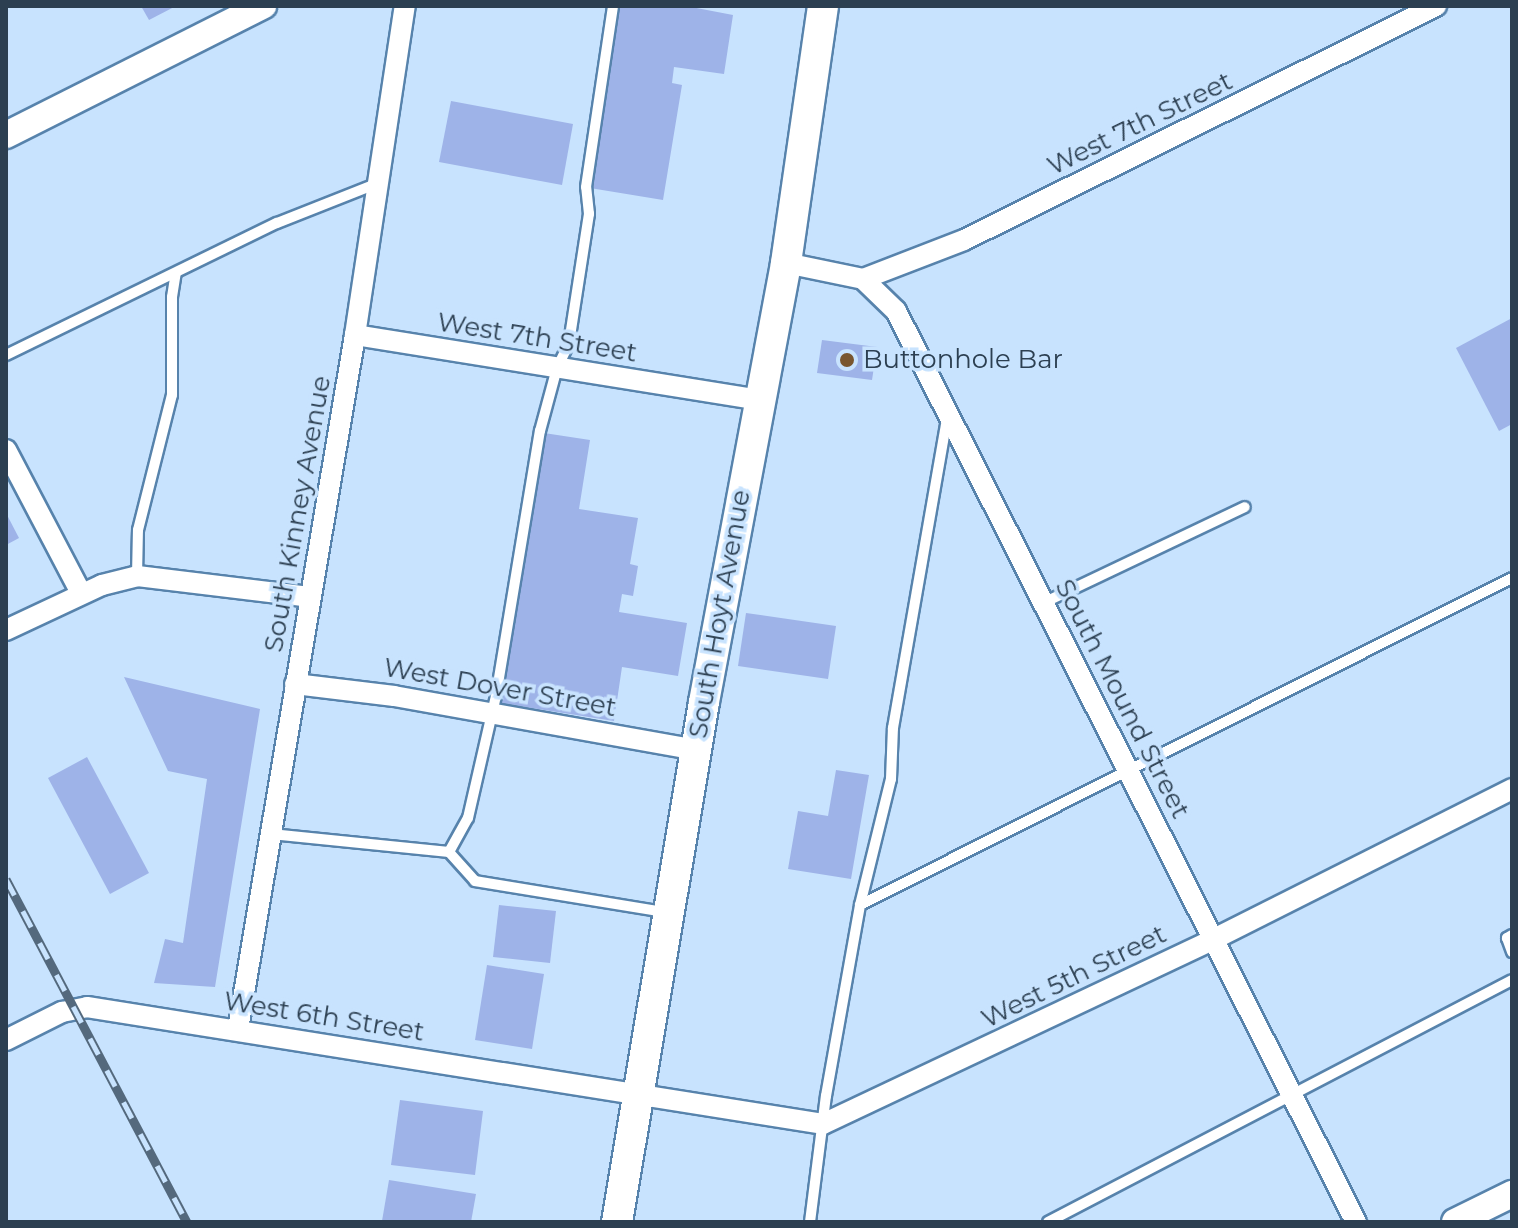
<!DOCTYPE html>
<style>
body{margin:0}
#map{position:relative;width:1518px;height:1228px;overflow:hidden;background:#c8e3fe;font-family:Montserrat,sans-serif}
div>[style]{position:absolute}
.building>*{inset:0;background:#9eb3e8}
.roads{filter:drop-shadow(2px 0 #5783ac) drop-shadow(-2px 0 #5783ac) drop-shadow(0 2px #5783ac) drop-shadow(0 -2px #5783ac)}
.service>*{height:10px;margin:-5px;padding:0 5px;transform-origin:5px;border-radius:5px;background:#fff}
.minor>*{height:20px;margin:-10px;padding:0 10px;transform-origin:10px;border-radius:10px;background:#fff}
.tertiary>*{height:26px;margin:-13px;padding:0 13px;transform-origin:13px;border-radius:13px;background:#fff}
.secondary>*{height:30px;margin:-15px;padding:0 15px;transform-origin:15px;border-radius:15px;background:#fff}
.rail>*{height:9px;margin-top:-4.5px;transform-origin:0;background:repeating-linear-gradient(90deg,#c8e3fe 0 18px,#54697d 0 36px);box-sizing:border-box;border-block:2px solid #54697d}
.dots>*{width:22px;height:22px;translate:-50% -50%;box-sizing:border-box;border:4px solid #c8e3fe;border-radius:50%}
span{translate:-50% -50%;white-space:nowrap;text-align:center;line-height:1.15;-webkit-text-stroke:7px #c8e3fe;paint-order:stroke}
.street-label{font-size:26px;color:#2c3f51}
.poi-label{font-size:26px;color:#2c3f51}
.left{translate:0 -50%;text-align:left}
.frame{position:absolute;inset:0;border:8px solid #2c3f51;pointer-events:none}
</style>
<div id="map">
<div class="building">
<div style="clip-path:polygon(141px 6px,176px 6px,149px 20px)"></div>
<div style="clip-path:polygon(620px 6px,686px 6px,733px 15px,724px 74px,674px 67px,672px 83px,682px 85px,663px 200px,590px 188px)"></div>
<div style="clip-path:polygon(451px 101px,573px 124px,562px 185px,439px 162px)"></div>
<div style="clip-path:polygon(1512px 318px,1512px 424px,1499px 431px,1456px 348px)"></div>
<div style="clip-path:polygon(822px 340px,877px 347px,872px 380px,817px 373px)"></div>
<div style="clip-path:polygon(544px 433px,590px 440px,579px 509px,638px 518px,630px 564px,638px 566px,633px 596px,622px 594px,619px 612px,687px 623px,678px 676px,622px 667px,614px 721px,500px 703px)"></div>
<div style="clip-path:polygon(6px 513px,19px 538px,6px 545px)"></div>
<div style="clip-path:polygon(746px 613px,836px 626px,828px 679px,738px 666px)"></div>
<div style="clip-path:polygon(124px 677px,260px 709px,215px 987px,154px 983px,165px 939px,183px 943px,207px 779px,168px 771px)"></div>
<div style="clip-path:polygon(87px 757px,149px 873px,110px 894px,48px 778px)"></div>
<div style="clip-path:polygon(836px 770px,869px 775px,851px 879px,788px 869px,798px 811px,828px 816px)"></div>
<div style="clip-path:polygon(499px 905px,556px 911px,550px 963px,493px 957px)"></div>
<div style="clip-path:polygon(487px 965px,544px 974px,532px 1049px,475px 1040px)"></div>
<div style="clip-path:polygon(400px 1100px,483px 1111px,475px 1175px,391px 1165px)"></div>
<div style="clip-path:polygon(389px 1180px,476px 1194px,471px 1222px,382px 1221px)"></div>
</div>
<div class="roads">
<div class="service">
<div style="left:6px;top:355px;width:301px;rotate:-26deg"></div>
<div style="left:277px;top:223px;width:109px;rotate:-21.6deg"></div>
<div style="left:137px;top:576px;width:46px;rotate:-88.8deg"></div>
<div style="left:138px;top:530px;width:139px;rotate:-75.9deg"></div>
<div style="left:172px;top:395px;width:98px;rotate:-90deg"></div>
<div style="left:172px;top:297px;width:24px;rotate:-81deg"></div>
<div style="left:1045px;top:602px;width:221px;rotate:-25.4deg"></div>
<div style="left:271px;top:834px;width:179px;rotate:5.8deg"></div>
<div style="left:449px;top:852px;width:39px;rotate:48deg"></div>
<div style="left:475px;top:881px;width:192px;rotate:9.3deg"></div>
<div style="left:449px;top:852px;width:39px;rotate:-61deg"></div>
<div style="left:468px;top:818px;width:125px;rotate:-77.1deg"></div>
<div style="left:496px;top:696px;width:269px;rotate:-80.6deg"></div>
<div style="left:540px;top:431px;width:65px;rotate:-74.9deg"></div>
<div style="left:557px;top:368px;width:28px;rotate:-64deg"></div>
<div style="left:569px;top:343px;width:131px;rotate:-81.2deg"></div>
<div style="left:589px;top:214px;width:27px;rotate:-96deg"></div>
<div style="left:586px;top:187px;width:183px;rotate:-81.5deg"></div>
<div style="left:860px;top:905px;width:130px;rotate:-76.2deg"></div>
<div style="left:891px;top:779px;width:51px;rotate:-87.8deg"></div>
<div style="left:893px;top:728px;width:313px;rotate:-80.1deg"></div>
<div style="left:1512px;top:935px;width:6px;rotate:149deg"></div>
<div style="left:1507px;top:938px;width:15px;rotate:70deg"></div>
<div style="left:810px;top:1222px;width:127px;rotate:-82.8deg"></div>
<div style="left:826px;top:1096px;width:194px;rotate:-79.9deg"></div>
<div style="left:860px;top:905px;width:729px;rotate:-26.64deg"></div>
<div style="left:1048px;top:1222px;width:523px;rotate:-27.54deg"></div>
</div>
<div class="minor">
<div style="left:786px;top:263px;width:79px;rotate:11.7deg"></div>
<div style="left:863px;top:279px;width:46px;rotate:44.1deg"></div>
<div style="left:896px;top:311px;width:1021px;rotate:63.21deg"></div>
<div style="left:863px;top:279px;width:108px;rotate:-21.1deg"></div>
<div style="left:964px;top:240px;width:527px;rotate:-26.37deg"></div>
<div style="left:355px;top:335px;width:409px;rotate:9.1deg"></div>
<div style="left:6px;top:450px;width:161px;rotate:62.3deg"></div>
<div style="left:6px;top:630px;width:106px;rotate:-25.1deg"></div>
<div style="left:102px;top:585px;width:36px;rotate:-14deg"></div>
<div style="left:137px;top:576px;width:174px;rotate:6.9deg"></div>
<div style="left:295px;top:684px;width:100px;rotate:6.9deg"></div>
<div style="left:394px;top:696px;width:307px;rotate:10.1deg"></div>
<div style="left:238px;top:1029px;width:704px;rotate:-80.43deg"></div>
<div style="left:355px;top:335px;width:333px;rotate:-81.4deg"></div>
<div style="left:6px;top:1040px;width:63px;rotate:-26.6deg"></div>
<div style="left:62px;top:1012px;width:25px;rotate:-11deg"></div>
<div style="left:87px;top:1007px;width:745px;rotate:9.03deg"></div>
<div style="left:823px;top:1124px;width:433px;rotate:-25.3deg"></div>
<div style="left:1214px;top:939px;width:334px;rotate:-26.7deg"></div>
</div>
<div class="tertiary">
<div style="left:6px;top:135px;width:288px;rotate:-26.7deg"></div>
<div style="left:1455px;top:1222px;width:64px;rotate:-26.2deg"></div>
</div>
<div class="secondary">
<div style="left:617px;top:1222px;width:527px;rotate:-80.5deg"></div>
<div style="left:704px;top:702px;width:447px;rotate:-79.4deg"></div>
<div style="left:786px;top:263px;width:260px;rotate:-81.8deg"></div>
</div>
</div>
<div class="rail">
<div style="left:6px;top:879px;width:388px;rotate:62.2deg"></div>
</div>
<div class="dots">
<div style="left:847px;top:360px;background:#79562f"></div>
</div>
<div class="street-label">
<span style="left:1140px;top:124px;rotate:-26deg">West 7th Street</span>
<span style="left:537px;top:338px;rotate:9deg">West 7th Street</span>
<span style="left:298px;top:514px;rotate:-80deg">South Kinney Avenue</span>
<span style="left:720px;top:614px;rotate:-80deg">South Hoyt Avenue</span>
<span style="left:500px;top:688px;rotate:10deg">West Dover Street</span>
<span style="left:1122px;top:699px;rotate:63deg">South Mound Street</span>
<span style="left:1074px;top:977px;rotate:-26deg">West 5th Street</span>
<span style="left:324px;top:1017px;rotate:9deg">West 6th Street</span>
</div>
<div class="poi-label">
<span class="left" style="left:863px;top:360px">Buttonhole Bar</span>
</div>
<div class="frame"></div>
</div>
